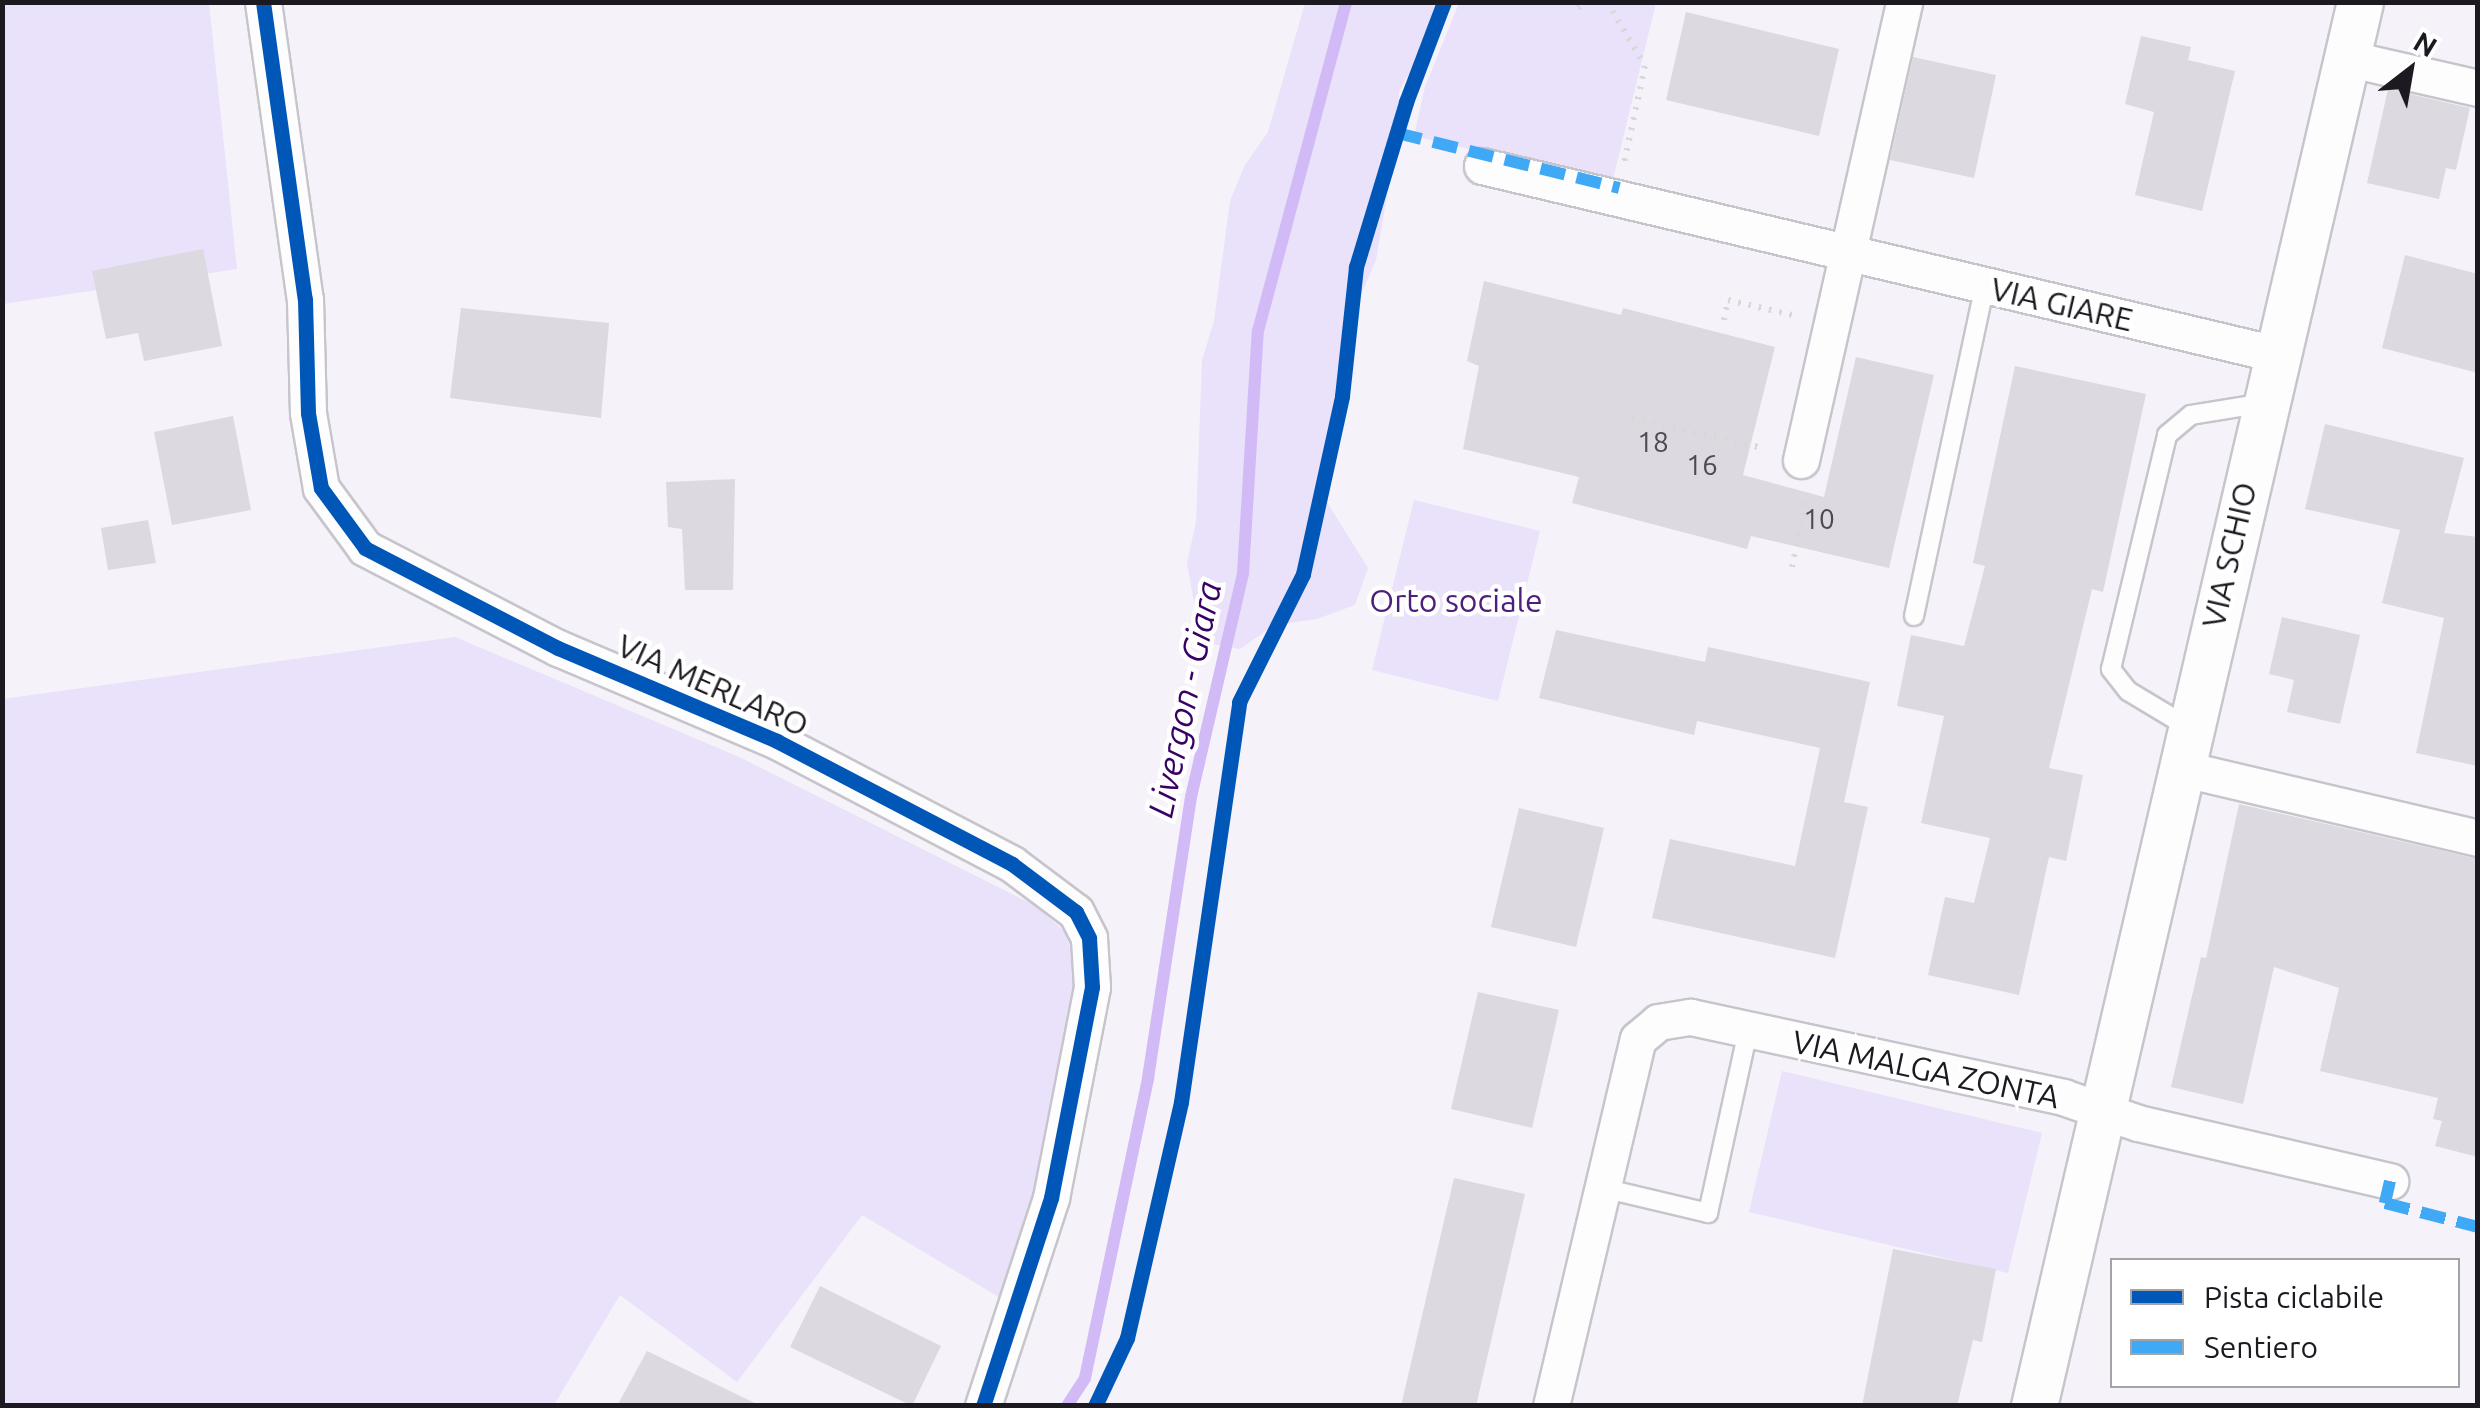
<!DOCTYPE html>
<style>
body{margin:0}
#map{position:relative;width:2480px;height:1408px;overflow:hidden;background:#f5f2fa;font-family:Ubuntu,sans-serif}
div>[style]{position:absolute}
.green>*{inset:0;background:#eae1fa}
.stream>*{height:12px;margin:-6px;padding:0 6px;transform-origin:6px;border-radius:6px;background:#d2baf6}
.building>*{inset:0;background:#dcd9e1}
.path>*{height:6px;margin-top:-3px;transform-origin:0;background:repeating-linear-gradient(90deg,#d8d8da 0 2.5px,transparent 0 10.5px)}
.roads{filter:drop-shadow(2px 0 #c7c5cc) drop-shadow(-2px 0 #c7c5cc) drop-shadow(0 2px #c7c5cc) drop-shadow(0 -2px #c7c5cc)}
.service>*{height:18px;margin:-9px;padding:0 9px;transform-origin:9px;border-radius:9px;background:#fefdfe}
.minor>*{height:35px;margin:-17.5px;padding:0 17.5px;transform-origin:17.5px;border-radius:17.5px;background:#fefdfe}
.tertiary>*{height:45px;margin:-22.5px;padding:0 22.5px;transform-origin:22.5px;border-radius:22.5px;background:#fefdfe}
.quiet>*{height:12px;margin-top:-6px;transform-origin:0;background:repeating-linear-gradient(90deg,#3fa9f5 0 25px,transparent 0 37px)}
.cycleway>*{height:15px;margin:-7.5px;padding:0 7.5px;transform-origin:7.5px;border-radius:7.5px;background:#0057b8}
span{translate:-50% -50%;white-space:nowrap;text-align:center;line-height:1.15;-webkit-text-stroke:9px #fff;paint-order:stroke}
.number-label{font-size:28px;color:#4d4a51}
.number-label span{-webkit-text-stroke-width:0}
.street-label{font-size:32px;color:#1c1920}
.park-label{font-size:32px;color:#4d1e7d}
.water-label{font-size:35px;color:#390065;font-style:italic}
.frame{position:absolute;inset:0;border:5px solid #1c1920;pointer-events:none}
.legend{position:absolute;left:2110px;top:1258px;width:350px;height:130px;box-sizing:border-box;background:#fff;border:2px solid #a4a3a6;margin:0;padding:12px 18px;list-style:none;font-size:30px;color:#1c1920}
.legend li{display:flex;align-items:center;gap:20px;height:50px}
.legend b{width:50px;border:2px solid #a4a3a6}
.north{position:absolute;left:2360px;top:20px;width:100px;height:100px;-webkit-text-stroke:8px #fff;paint-order:stroke;rotate:31deg;font-size:28px;font-weight:700;line-height:40px;text-align:center;color:#1c1920}
.north::after{content:'';display:block;margin:auto;width:35px;height:45px;background:#1c1920;clip-path:polygon(50% 0,100% 100%,50% 72%,0 100%)}
</style>
<div id="map">
<div class="green">
<div style="clip-path:polygon(2px 3px,209px 3px,237px 269px,3px 304px)"></div>
<div style="clip-path:polygon(1305px 3px,1447px 3px,1399px 92px,1397px 137px,1376px 260px,1344px 334px,1338px 374px,1337px 417px,1327px 457px,1325px 499px,1368px 568px,1355px 605px,1317px 619px,1274px 625px,1240px 649px,1201px 642px,1187px 563px,1196px 522px,1202px 360px,1214px 321px,1230px 201px,1245px 165px,1268px 132px)"></div>
<div style="clip-path:polygon(1459px 3px,1656px 3px,1612px 183px,1414px 136px,1425px 87px)"></div>
<div style="clip-path:polygon(1414px 500px,1540px 531px,1498px 701px,1372px 670px)"></div>
<div style="clip-path:polygon(455px 637px,737px 756px,1034px 905px,1063px 930px,1073px 954px,1075px 997px,1036px 1193px,1002px 1299px,862px 1215px,737px 1382px,620px 1295px,554px 1405px,3px 1405px,2px 699px)"></div>
<div style="clip-path:polygon(1782px 1071px,2042px 1133px,2008px 1273px,1749px 1212px)"></div>
</div>
<div class="stream">
<div style="left:1067px;top:1406px;width:33px;rotate:-57deg"></div>
<div style="left:1085px;top:1378px;width:307px;rotate:-78.1deg"></div>
<div style="left:1148px;top:1078px;width:284px;rotate:-81.3deg"></div>
<div style="left:1191px;top:797px;width:230px;rotate:-76.9deg"></div>
<div style="left:1243px;top:573px;width:242px;rotate:-86.5deg"></div>
<div style="left:1258px;top:331px;width:341px;rotate:-75deg"></div>
</div>
<div class="building">
<div style="clip-path:polygon(1686px 12px,1839px 49px,1819px 136px,1666px 100px)"></div>
<div style="clip-path:polygon(2141px 36px,2191px 47px,2188px 60px,2235px 71px,2202px 211px,2135px 195px,2154px 112px,2125px 104px)"></div>
<div style="clip-path:polygon(1913px 57px,1996px 75px,1974px 178px,1890px 160px)"></div>
<div style="clip-path:polygon(2388px 89px,2470px 108px,2456px 170px,2446px 168px,2439px 199px,2367px 183px)"></div>
<div style="clip-path:polygon(203px 249px,222px 346px,144px 361px,138px 333px,106px 339px,92px 271px)"></div>
<div style="clip-path:polygon(2405px 255px,2478px 274px,2478px 373px,2382px 348px)"></div>
<div style="clip-path:polygon(1484px 281px,1621px 315px,1623px 308px,1775px 347px,1743px 475px,1824px 497px,1856px 357px,1934px 375px,1889px 568px,1751px 536px,1747px 549px,1572px 503px,1579px 477px,1463px 449px,1479px 366px,1467px 361px)"></div>
<div style="clip-path:polygon(461px 308px,609px 323px,601px 418px,450px 398px)"></div>
<div style="clip-path:polygon(2015px 366px,2146px 394px,2103px 592px,2092px 589px,2049px 768px,2083px 775px,2066px 861px,2049px 857px,2019px 995px,1928px 975px,1945px 897px,1974px 903px,1990px 838px,1921px 823px,1944px 716px,1897px 706px,1911px 635px,1964px 646px,1985px 566px,1973px 563px)"></div>
<div style="clip-path:polygon(233px 416px,251px 510px,172px 525px,154px 432px)"></div>
<div style="clip-path:polygon(2325px 424px,2464px 458px,2444px 533px,2478px 537px,2478px 766px,2416px 753px,2444px 618px,2382px 603px,2400px 530px,2305px 509px)"></div>
<div style="clip-path:polygon(735px 479px,733px 590px,685px 590px,682px 529px,668px 527px,666px 482px)"></div>
<div style="clip-path:polygon(148px 520px,156px 563px,108px 570px,101px 528px)"></div>
<div style="clip-path:polygon(2282px 617px,2360px 635px,2340px 724px,2287px 712px,2294px 680px,2269px 674px)"></div>
<div style="clip-path:polygon(1556px 630px,1705px 662px,1708px 647px,1870px 682px,1844px 802px,1868px 807px,1835px 958px,1652px 918px,1670px 839px,1795px 866px,1820px 748px,1697px 721px,1694px 735px,1539px 698px)"></div>
<div style="clip-path:polygon(2239px 804px,2478px 859px,2478px 1157px,2435px 1146px,2442px 1121px,2433px 1119px,2438px 1098px,2320px 1071px,2339px 988px,2274px 967px,2243px 1104px,2171px 1087px,2201px 957px,2206px 958px)"></div>
<div style="clip-path:polygon(1519px 808px,1604px 828px,1576px 947px,1491px 927px)"></div>
<div style="clip-path:polygon(1478px 992px,1559px 1010px,1532px 1128px,1451px 1109px)"></div>
<div style="clip-path:polygon(1454px 1178px,1525px 1194px,1476px 1406px,1401px 1406px)"></div>
<div style="clip-path:polygon(1893px 1249px,1996px 1269px,1982px 1342px,1973px 1340px,1957px 1406px,1862px 1406px)"></div>
<div style="clip-path:polygon(820px 1286px,941px 1346px,912px 1406px,790px 1347px)"></div>
<div style="clip-path:polygon(647px 1351px,761px 1406px,617px 1406px)"></div>
</div>
<div class="path">
<div style="left:1574px;top:2px;width:7px;rotate:56deg"></div>
<div style="left:1578px;top:8px;width:10px;rotate:-37deg"></div>
<div style="left:1607px;top:2px;width:74px;rotate:59.3deg"></div>
<div style="left:1645px;top:66px;width:99px;rotate:102.2deg"></div>
<div style="left:1724px;top:320px;width:20px;rotate:-79deg"></div>
<div style="left:1728px;top:300px;width:70px;rotate:13.2deg"></div>
<div style="left:1632px;top:418px;width:134px;rotate:12.9deg"></div>
<div style="left:1792px;top:567px;width:74px;rotate:-78.2deg"></div>
</div>
<div class="roads">
<div class="service">
<div style="left:1914px;top:616px;width:338px;rotate:-77.9deg"></div>
<div style="left:2188px;top:727px;width:70px;rotate:-149deg"></div>
<div style="left:2128px;top:691px;width:28px;rotate:-128deg"></div>
<div style="left:2111px;top:669px;width:241px;rotate:-76.5deg"></div>
<div style="left:2167px;top:435px;width:31px;rotate:-40deg"></div>
<div style="left:2191px;top:415px;width:74px;rotate:-9.3deg"></div>
<div style="left:1603px;top:1188px;width:108px;rotate:13.4deg"></div>
<div style="left:1708px;top:1213px;width:186px;rotate:-77.6deg"></div>
</div>
<div class="minor">
<div style="left:263px;top:2px;width:300px;rotate:82deg"></div>
<div style="left:305px;top:299px;width:114px;rotate:88.5deg"></div>
<div style="left:308px;top:413px;width:76px;rotate:80.2deg"></div>
<div style="left:321px;top:488px;width:74px;rotate:53.7deg"></div>
<div style="left:365px;top:548px;width:217px;rotate:27.4deg"></div>
<div style="left:558px;top:648px;width:238px;rotate:23deg"></div>
<div style="left:777px;top:741px;width:265px;rotate:27.6deg"></div>
<div style="left:1012px;top:864px;width:80px;rotate:36.9deg"></div>
<div style="left:1076px;top:912px;width:29px;rotate:63deg"></div>
<div style="left:1089px;top:938px;width:49px;rotate:86.5deg"></div>
<div style="left:1092px;top:987px;width:215px;rotate:101deg"></div>
<div style="left:1051px;top:1198px;width:219px;rotate:108.1deg"></div>
<div style="left:2346px;top:58px;width:135px;rotate:12.8deg"></div>
<div style="left:1482px;top:166px;width:816px;rotate:13.32deg"></div>
<div style="left:1801px;top:460px;width:469px;rotate:-77.3deg"></div>
<div style="left:2180px;top:768px;width:306px;rotate:13.2deg"></div>
<div style="left:1551px;top:1406px;width:377px;rotate:-76.7deg"></div>
<div style="left:1638px;top:1039px;width:26px;rotate:-40deg"></div>
<div style="left:1658px;top:1022px;width:33px;rotate:-9deg"></div>
<div style="left:1691px;top:1017px;width:381px;rotate:12.1deg"></div>
<div style="left:2063px;top:1097px;width:79px;rotate:19.1deg"></div>
<div style="left:2138px;top:1123px;width:259px;rotate:13deg"></div>
</div>
<div class="tertiary">
<div style="left:2034px;top:1406px;width:1441px;rotate:-76.93deg"></div>
</div>
</div>
<div class="quiet">
<div style="left:1397px;top:133px;width:229px;rotate:13.9deg"></div>
<div style="left:2390px;top:1181px;width:23px;rotate:103deg"></div>
<div style="left:2385px;top:1203px;width:96px;rotate:14.5deg"></div>
</div>
<div class="cycleway">
<div style="left:263px;top:2px;width:300px;rotate:82deg"></div>
<div style="left:305px;top:299px;width:114px;rotate:88.5deg"></div>
<div style="left:308px;top:413px;width:76px;rotate:80.2deg"></div>
<div style="left:321px;top:488px;width:74px;rotate:53.7deg"></div>
<div style="left:365px;top:548px;width:217px;rotate:27.4deg"></div>
<div style="left:558px;top:648px;width:238px;rotate:23deg"></div>
<div style="left:777px;top:741px;width:265px;rotate:27.6deg"></div>
<div style="left:1012px;top:864px;width:80px;rotate:36.9deg"></div>
<div style="left:1076px;top:912px;width:29px;rotate:63deg"></div>
<div style="left:1089px;top:938px;width:49px;rotate:86.5deg"></div>
<div style="left:1092px;top:987px;width:215px;rotate:101deg"></div>
<div style="left:1051px;top:1198px;width:219px;rotate:108.1deg"></div>
<div style="left:1095px;top:1406px;width:75px;rotate:-64.8deg"></div>
<div style="left:1127px;top:1338px;width:242px;rotate:-77.1deg"></div>
<div style="left:1181px;top:1102px;width:404px;rotate:-81.7deg"></div>
<div style="left:1239px;top:702px;width:143px;rotate:-63.4deg"></div>
<div style="left:1303px;top:574px;width:182px;rotate:-77.6deg"></div>
<div style="left:1342px;top:396px;width:130px;rotate:-83.8deg"></div>
<div style="left:1356px;top:267px;width:172px;rotate:-73.1deg"></div>
<div style="left:1406px;top:102px;width:107px;rotate:-69.2deg"></div>
</div>
<div class="number-label">
<span style="left:1653px;top:442px">18</span>
<span style="left:1702px;top:465px">16</span>
<span style="left:1819px;top:519px">10</span>
</div>
<div class="street-label">
<span style="left:2062px;top:304px;rotate:13deg">VIA GIARE</span>
<span style="left:2229px;top:555px;rotate:-77deg">VIA SCHIO</span>
<span style="left:713px;top:685px;rotate:24deg">VIA MERLARO</span>
<span style="left:1926px;top:1069px;rotate:12deg">VIA MALGA ZONTA</span>
</div>
<div class="park-label">
<span style="left:1456px;top:600px">Orto sociale</span>
</div>
<div class="water-label">
<span style="left:1184px;top:699px;rotate:-78deg">Livergon - Giara</span>
</div>
<div class="frame"></div>
<ul class="legend">
<li><b style="height:12px;background:#0057b8"></b>Pista ciclabile</li>
<li><b style="height:12px;background:#3fa9f5"></b>Sentiero</li>
</ul>
<div class="north">N</div>
</div>
